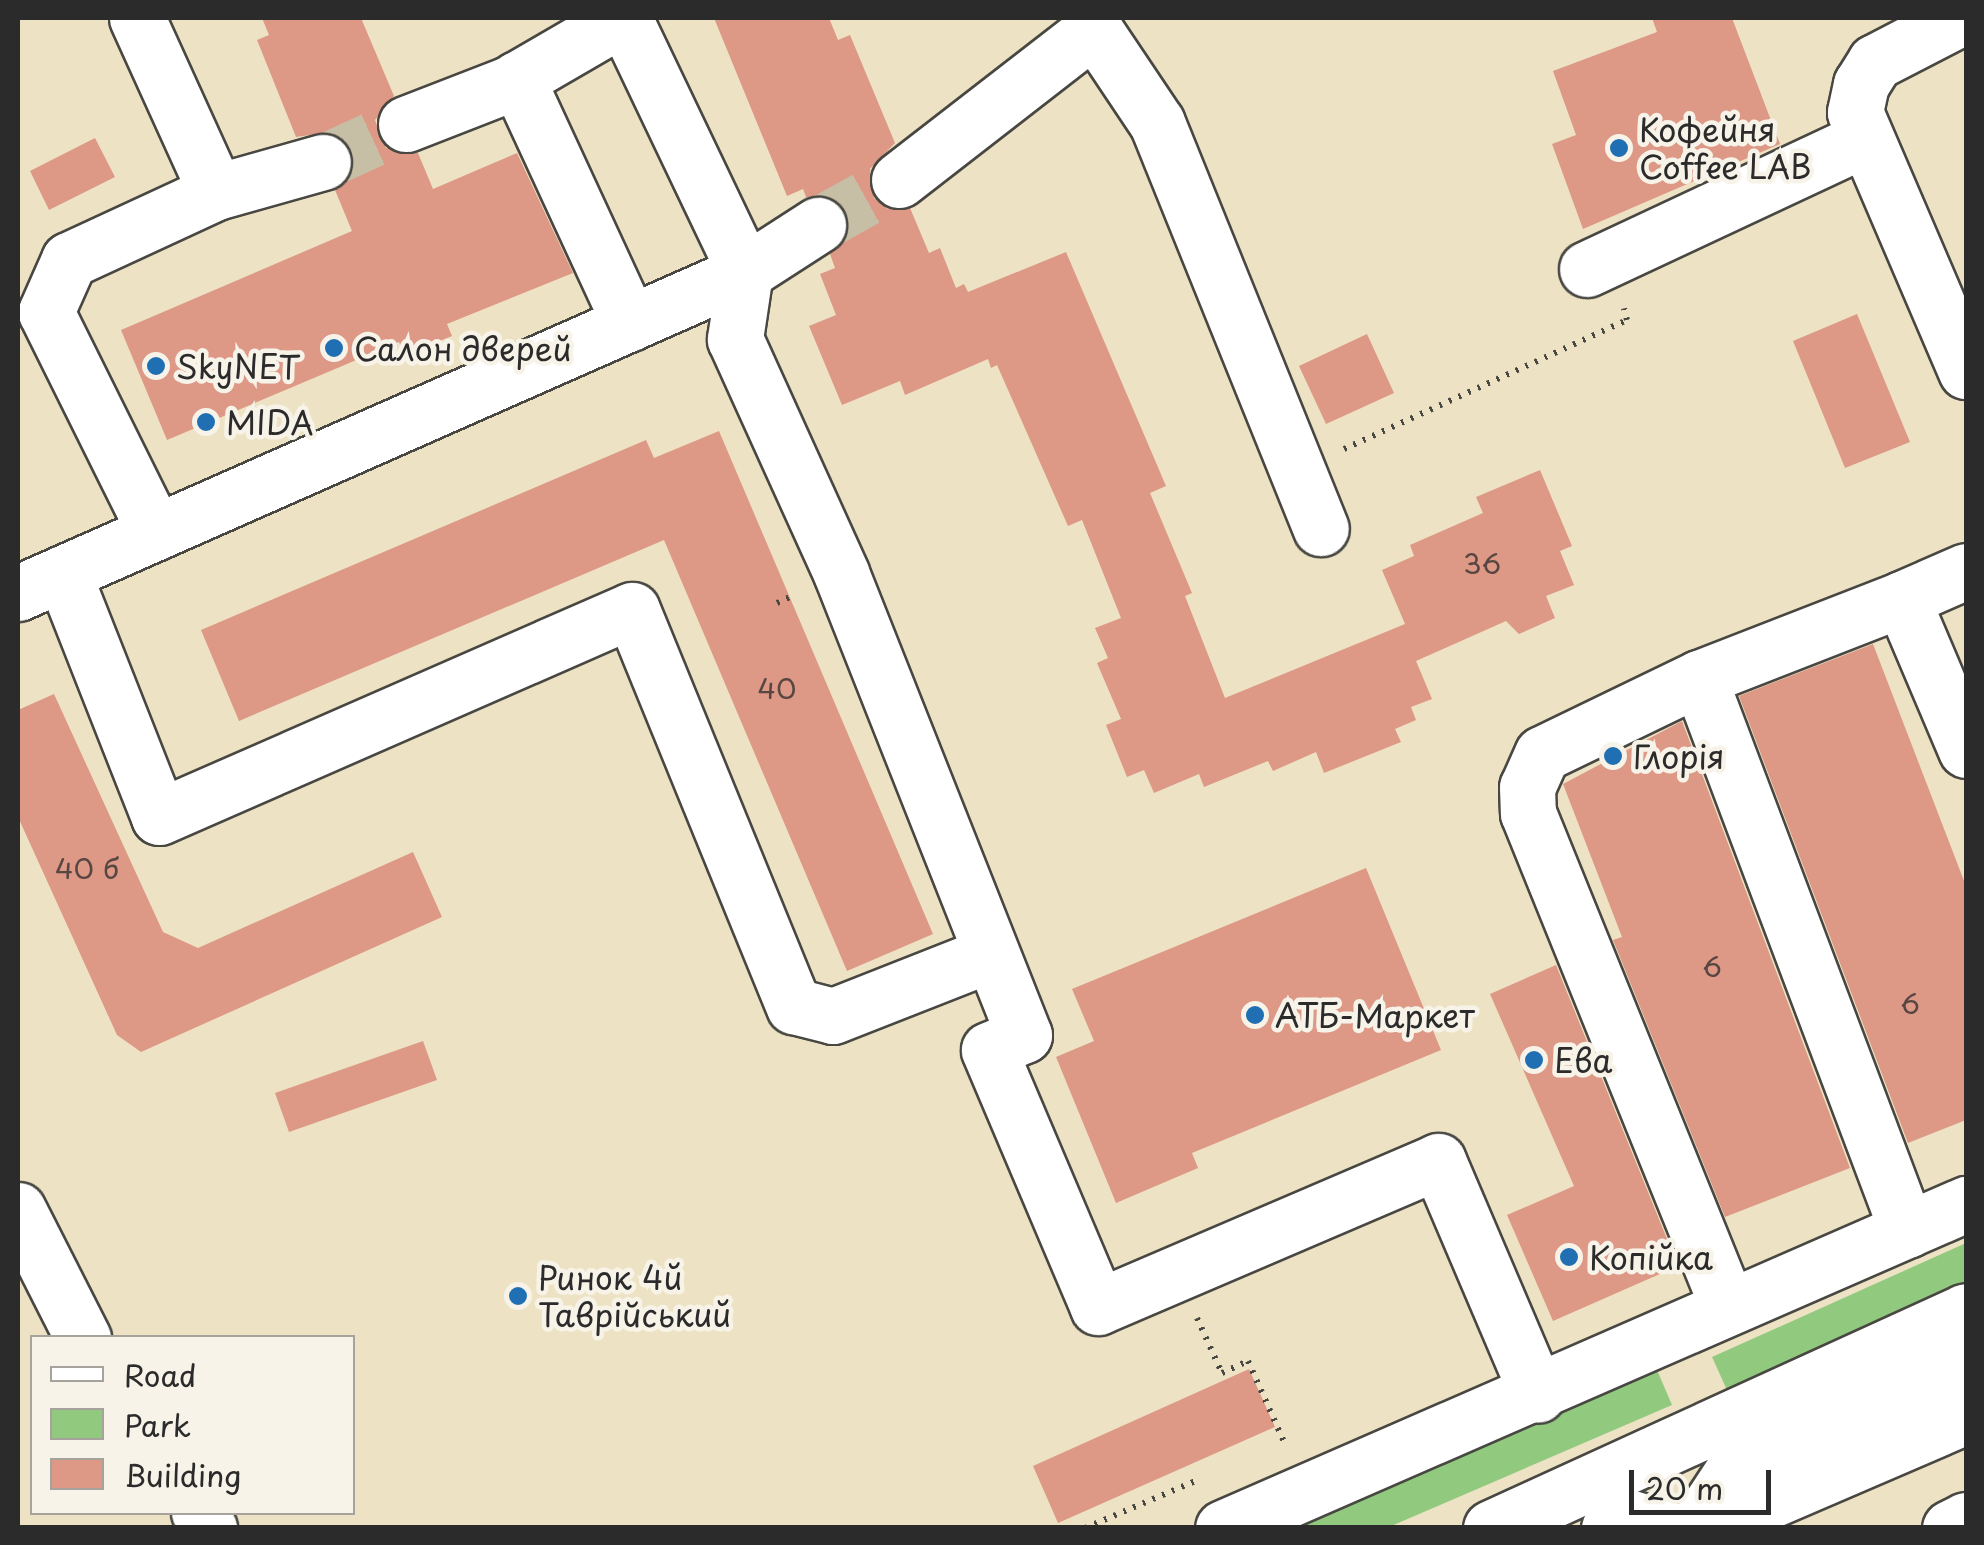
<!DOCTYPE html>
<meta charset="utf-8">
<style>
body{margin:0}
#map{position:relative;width:1984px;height:1545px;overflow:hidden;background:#ede3c4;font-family:"Playpen Sans",sans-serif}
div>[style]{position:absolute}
.green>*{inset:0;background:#91ca7e}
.building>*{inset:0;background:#dd9886}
.minor-tunnel>*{height:55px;margin-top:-27.5px;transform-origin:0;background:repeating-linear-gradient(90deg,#c6bea5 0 55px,transparent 0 83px)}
.path>*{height:6px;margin-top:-3px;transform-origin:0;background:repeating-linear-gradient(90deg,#484742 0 2.5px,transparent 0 10.5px)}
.roads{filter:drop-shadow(2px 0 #484742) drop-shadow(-2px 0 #484742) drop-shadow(0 2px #484742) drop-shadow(0 -2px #484742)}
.minor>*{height:55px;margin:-27.5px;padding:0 27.5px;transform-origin:27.5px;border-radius:27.5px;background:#fff}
.dots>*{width:28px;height:28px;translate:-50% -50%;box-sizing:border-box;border:5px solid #f7f3e8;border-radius:50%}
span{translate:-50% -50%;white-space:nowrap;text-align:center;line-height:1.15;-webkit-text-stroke:9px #f7f3e8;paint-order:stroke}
.number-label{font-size:28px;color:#584642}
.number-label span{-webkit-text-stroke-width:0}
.poi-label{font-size:32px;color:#2b2b2b}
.left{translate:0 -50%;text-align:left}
.frame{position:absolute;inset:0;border:20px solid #2b2b2b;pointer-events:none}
.legend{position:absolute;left:30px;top:1335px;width:325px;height:180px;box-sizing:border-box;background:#f7f3e8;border:2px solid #a5a39c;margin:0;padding:12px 18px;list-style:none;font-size:30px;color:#2b2b2b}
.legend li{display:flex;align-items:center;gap:20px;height:50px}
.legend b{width:50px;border:2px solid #a5a39c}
.scale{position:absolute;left:1629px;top:1470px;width:142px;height:45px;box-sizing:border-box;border:5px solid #2b2b2b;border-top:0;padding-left:12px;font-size:30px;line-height:35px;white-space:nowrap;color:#2b2b2b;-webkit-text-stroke:8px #f7f3e8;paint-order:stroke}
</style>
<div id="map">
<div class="green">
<div style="clip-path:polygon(1966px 1243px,1966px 1284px,1727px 1390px,1712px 1357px)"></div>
<div style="clip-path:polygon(1657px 1370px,1672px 1405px,1389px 1527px,1293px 1528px)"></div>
</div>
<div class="building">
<div style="clip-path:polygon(262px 18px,361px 18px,394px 96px,375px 120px,386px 148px,418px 153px,433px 189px,517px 153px,573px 273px,447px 324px,452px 336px,405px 355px,399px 342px,167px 440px,121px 330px,352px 231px,335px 190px,353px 171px,353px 153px,332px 132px,296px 137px,257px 40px,269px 35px)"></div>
<div style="clip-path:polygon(714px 18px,829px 18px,838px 40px,850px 35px,895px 143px,870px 169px,874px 198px,888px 209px,910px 208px,929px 253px,940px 248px,956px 288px,964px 284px,968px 292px,1066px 252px,1166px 486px,1150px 493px,1192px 593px,1185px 596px,1225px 698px,1405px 624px,1382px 570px,1414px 556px,1410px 545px,1483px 513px,1476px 497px,1540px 470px,1572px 546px,1560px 551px,1574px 585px,1546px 596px,1555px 618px,1519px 634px,1506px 621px,1416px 661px,1432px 699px,1411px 707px,1416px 720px,1395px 729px,1401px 742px,1324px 773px,1316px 752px,1273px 771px,1268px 761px,1204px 787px,1199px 774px,1154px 793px,1144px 770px,1127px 777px,1106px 725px,1121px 719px,1097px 663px,1108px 658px,1095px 628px,1121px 618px,1082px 520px,1068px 526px,997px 365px,991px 368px,988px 359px,905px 395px,900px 381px,842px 405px,809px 326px,836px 315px,820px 274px,835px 268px,830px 254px,846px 238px,845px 209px,831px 197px,806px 197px,803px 189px,787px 196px)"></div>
<div style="clip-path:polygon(1652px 18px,1732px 18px,1780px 144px,1583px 229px,1552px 144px,1576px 135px,1553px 71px,1657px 32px)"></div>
<div style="clip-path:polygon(95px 138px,115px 177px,49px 210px,30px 171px)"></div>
<div style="clip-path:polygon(1857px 314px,1910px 442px,1845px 468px,1793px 341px)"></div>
<div style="clip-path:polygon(1367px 334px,1394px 393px,1326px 424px,1299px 366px)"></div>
<div style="clip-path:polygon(719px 431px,933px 934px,847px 971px,664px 540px,239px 721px,201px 630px,646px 440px,654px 458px)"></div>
<div style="clip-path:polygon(1873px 644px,1966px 886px,1966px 1120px,1908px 1143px,1739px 696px)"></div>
<div style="clip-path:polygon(54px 694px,163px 932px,198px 948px,413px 852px,442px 917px,141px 1052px,117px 1035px,18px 817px,18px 710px)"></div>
<div style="clip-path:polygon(1682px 721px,1850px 1168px,1725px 1217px,1613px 940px,1622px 937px,1563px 784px)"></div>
<div style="clip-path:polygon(1366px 868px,1441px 1050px,1192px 1153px,1198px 1168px,1116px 1203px,1056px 1057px,1094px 1041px,1072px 989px)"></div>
<div style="clip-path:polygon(1556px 965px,1678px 1266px,1553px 1321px,1507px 1215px,1574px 1186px,1490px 994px)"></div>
<div style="clip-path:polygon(423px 1041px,437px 1080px,289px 1132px,275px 1093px)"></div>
<div style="clip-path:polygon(1249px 1369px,1275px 1427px,1058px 1523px,1033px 1466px)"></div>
</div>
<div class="minor-tunnel">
<div style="left:323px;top:162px;width:91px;rotate:-24.6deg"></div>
<div style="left:818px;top:225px;width:93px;rotate:-29.1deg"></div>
</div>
<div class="path">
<div style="left:1344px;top:449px;width:311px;rotate:-24.5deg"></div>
<div style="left:1627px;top:320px;width:12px;rotate:-104deg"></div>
<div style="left:777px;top:603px;width:19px;rotate:-25deg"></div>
<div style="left:1197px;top:1318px;width:60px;rotate:65.6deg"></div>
<div style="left:1222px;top:1373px;width:29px;rotate:-25deg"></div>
<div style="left:1248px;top:1361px;width:91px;rotate:66deg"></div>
<div style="left:1085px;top:1528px;width:120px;rotate:-23.1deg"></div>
</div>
<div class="roads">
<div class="minor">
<div style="left:137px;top:18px;width:191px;rotate:65.6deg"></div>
<div style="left:216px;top:192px;width:162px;rotate:155.2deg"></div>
<div style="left:69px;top:260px;width:57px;rotate:113.9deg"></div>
<div style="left:46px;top:312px;width:246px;rotate:63.6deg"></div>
<div style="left:624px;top:18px;width:281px;rotate:64.5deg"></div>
<div style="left:745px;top:272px;width:68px;rotate:98.5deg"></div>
<div style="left:735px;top:339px;width:257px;rotate:65.6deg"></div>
<div style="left:841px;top:573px;width:497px;rotate:68.4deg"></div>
<div style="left:1024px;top:1035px;width:38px;rotate:157deg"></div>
<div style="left:989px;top:1050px;width:279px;rotate:67deg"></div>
<div style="left:1098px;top:1307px;width:370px;rotate:-23.2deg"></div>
<div style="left:1438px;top:1161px;width:254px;rotate:66.9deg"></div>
<div style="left:1960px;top:18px;width:96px;rotate:152.6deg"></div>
<div style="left:1875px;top:62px;width:26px;rotate:122deg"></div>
<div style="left:1861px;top:84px;width:29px;rotate:102deg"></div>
<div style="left:1855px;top:112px;width:282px;rotate:66.8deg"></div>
<div style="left:517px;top:79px;width:269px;rotate:65.2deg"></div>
<div style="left:406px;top:124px;width:110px;rotate:-21.2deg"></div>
<div style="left:509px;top:84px;width:132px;rotate:-30.1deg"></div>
<div style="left:899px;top:180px;width:247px;rotate:-37.8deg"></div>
<div style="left:1094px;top:29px;width:113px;rotate:56.2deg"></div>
<div style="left:1157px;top:123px;width:437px;rotate:68deg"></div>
<div style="left:216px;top:192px;width:111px;rotate:-15.7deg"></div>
<div style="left:1587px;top:269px;width:306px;rotate:-25.1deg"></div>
<div style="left:1966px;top:571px;width:70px;rotate:156.4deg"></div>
<div style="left:1902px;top:599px;width:164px;rotate:67deg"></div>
<div style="left:63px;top:573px;width:262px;rotate:68.5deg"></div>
<div style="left:159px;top:817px;width:516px;rotate:-23.64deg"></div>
<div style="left:632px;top:610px;width:428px;rotate:67.8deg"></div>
<div style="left:794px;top:1006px;width:40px;rotate:14.4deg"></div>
<div style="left:833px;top:1016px;width:169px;rotate:-21.5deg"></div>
<div style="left:18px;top:593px;width:795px;rotate:-23.82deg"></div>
<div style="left:745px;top:272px;width:87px;rotate:-32.8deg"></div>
<div style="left:1902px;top:599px;width:218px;rotate:158.7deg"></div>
<div style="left:1699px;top:678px;width:590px;rotate:69.35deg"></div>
<div style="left:1699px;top:678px;width:174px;rotate:154.2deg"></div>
<div style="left:1542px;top:754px;width:36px;rotate:114deg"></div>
<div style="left:1527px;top:787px;width:26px;rotate:88deg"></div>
<div style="left:1528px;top:813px;width:533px;rotate:67.96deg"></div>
<div style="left:18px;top:1210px;width:144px;rotate:63.1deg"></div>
<div style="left:199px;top:1512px;width:19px;rotate:58deg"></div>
<div style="left:1223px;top:1528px;width:811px;rotate:-23.56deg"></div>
<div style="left:1491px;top:1528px;width:522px;rotate:-24.55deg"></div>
<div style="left:1609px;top:1528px;width:24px;rotate:-24deg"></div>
<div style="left:1631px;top:1518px;width:36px;rotate:16deg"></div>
<div style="left:1695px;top:1528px;width:71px;rotate:-56.5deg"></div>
<div style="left:1734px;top:1469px;width:253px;rotate:-23.3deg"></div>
<div style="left:1706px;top:1528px;width:283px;rotate:-23.3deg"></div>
<div style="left:1950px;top:1528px;width:18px;rotate:-27deg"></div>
</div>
</div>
<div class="dots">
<div style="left:1619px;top:148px;background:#1f6fb2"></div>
<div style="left:334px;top:348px;background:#1f6fb2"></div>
<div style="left:156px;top:366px;background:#1f6fb2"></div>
<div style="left:206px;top:422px;background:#1f6fb2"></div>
<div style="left:1613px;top:756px;background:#1f6fb2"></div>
<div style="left:1255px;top:1015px;background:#1f6fb2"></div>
<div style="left:1534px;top:1060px;background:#1f6fb2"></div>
<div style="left:1569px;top:1257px;background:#1f6fb2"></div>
<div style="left:518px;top:1296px;background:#1f6fb2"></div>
</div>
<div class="number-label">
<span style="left:1482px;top:563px">36</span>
<span style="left:777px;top:688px">40</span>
<span style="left:87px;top:868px">40 б</span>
<span style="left:1712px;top:966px">6</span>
<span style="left:1910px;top:1003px">6</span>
</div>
<div class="poi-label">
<span class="left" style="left:1639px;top:148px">Кофейня<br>Coffee LAB</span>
<span class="left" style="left:354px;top:348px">Салон дверей</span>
<span class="left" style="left:176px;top:366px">SkyNET</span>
<span class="left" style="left:226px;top:422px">MIDA</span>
<span class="left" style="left:1633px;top:756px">Глорія</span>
<span class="left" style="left:1275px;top:1015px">АТБ-Маркет</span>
<span class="left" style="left:1554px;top:1060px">Ева</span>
<span class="left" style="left:1589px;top:1257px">Копійка</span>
<span class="left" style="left:538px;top:1296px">Ринок 4й<br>Таврійський</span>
</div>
<div class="frame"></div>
<ul class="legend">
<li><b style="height:12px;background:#fff"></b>Road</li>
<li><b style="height:28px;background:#91ca7e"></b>Park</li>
<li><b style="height:28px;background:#dd9886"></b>Building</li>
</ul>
<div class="scale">20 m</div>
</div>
